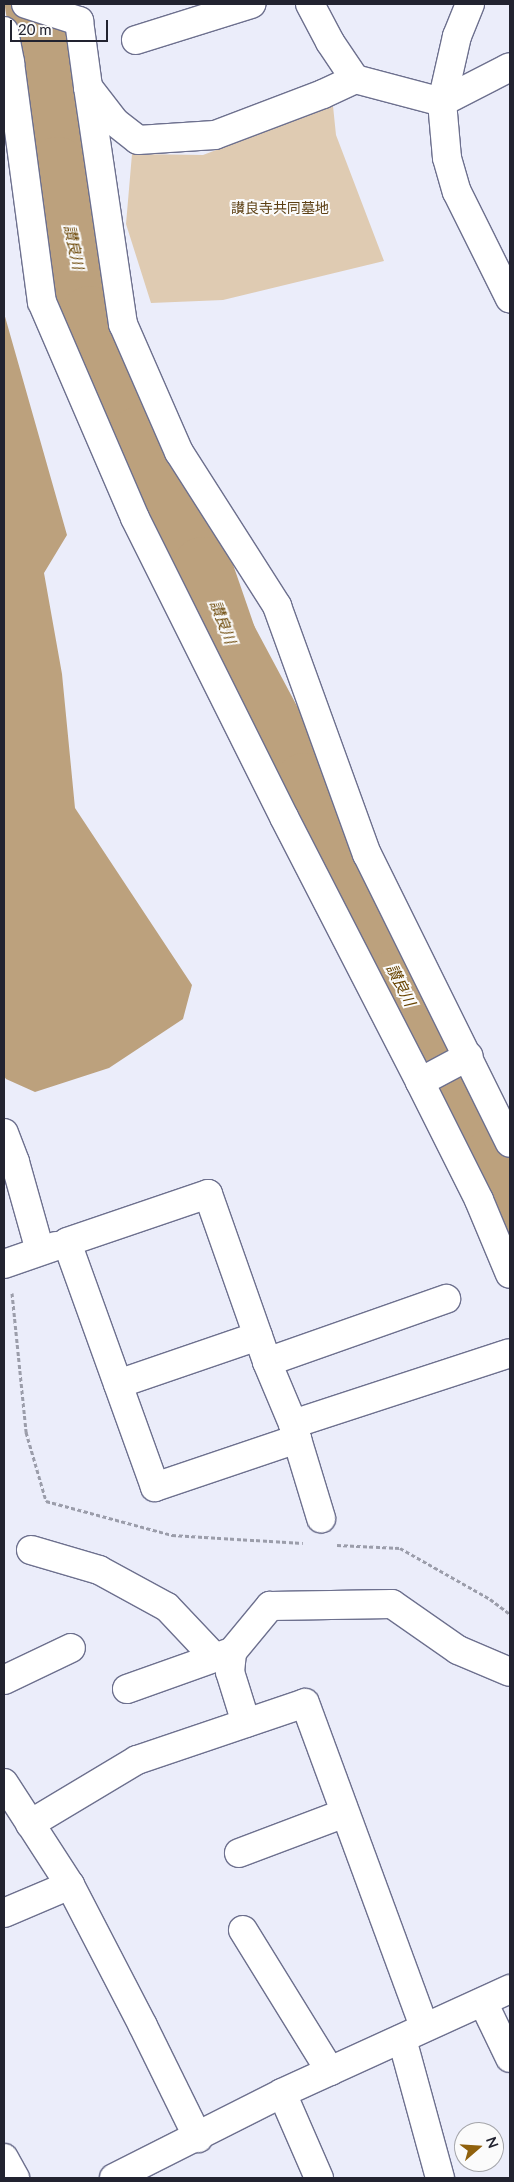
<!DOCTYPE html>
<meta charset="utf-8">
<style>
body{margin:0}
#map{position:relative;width:514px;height:2182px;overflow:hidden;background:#ebedfa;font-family:Lato,"Noto Sans JP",sans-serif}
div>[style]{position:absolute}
.green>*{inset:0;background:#dfcbb2}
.water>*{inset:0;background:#bca17d}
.river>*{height:59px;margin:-29.5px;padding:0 29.5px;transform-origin:29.5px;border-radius:29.5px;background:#bca17d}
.path>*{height:3px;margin-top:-1.5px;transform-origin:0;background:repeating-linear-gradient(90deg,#9b9daa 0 4px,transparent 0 6.5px)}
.roads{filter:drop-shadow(1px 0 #6d708e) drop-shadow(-1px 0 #6d708e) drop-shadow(0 1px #6d708e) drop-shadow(0 -1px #6d708e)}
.minor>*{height:28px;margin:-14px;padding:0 14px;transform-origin:14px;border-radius:14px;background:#fff}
span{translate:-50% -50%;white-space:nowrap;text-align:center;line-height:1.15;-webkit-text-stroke:4px #fbfbfb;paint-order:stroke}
.park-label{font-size:14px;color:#5c3f13}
.water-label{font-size:15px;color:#684300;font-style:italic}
.frame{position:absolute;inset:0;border:5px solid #222330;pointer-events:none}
.north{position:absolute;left:454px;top:2122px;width:50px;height:50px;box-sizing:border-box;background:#fbfbfb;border:1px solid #a4a5aa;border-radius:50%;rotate:71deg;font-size:14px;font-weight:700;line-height:20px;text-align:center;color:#222330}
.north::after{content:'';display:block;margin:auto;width:18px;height:22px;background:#90610d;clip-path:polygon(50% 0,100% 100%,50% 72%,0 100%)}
.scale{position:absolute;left:10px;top:20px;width:98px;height:22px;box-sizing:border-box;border:2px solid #222330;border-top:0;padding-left:6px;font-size:15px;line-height:18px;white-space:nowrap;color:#222330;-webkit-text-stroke:4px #fbfbfb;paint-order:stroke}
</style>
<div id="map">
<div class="green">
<div style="clip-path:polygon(333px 106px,336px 135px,384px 261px,223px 300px,151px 303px,126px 224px,132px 154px,203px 155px)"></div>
</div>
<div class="water">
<div style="clip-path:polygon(4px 313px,67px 535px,44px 573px,62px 674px,75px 808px,192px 985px,183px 1019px,109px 1068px,35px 1092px,6px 1079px,4px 1076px)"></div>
</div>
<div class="river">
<div style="left:34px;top:4px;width:164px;rotate:81.9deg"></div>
<div style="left:57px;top:166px;width:152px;rotate:77.9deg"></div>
<div style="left:89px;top:315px;width:131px;rotate:68deg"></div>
<div style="left:138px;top:436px;width:145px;rotate:63.8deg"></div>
<div style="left:202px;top:566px;width:76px;rotate:70.9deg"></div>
<div style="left:227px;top:638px;width:163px;rotate:61.9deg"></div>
<div style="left:304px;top:782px;width:217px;rotate:64.6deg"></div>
<div style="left:397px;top:978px;width:203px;rotate:62.4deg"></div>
<div style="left:491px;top:1158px;width:52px;rotate:68.4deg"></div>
</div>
<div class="path">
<div style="left:12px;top:1293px;width:140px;rotate:84.2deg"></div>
<div style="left:26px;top:1432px;width:72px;rotate:73.8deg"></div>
<div style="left:46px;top:1501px;width:131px;rotate:15.1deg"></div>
<div style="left:172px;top:1535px;width:131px;rotate:3.5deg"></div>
<div style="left:337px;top:1545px;width:63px;rotate:2.7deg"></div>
<div style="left:400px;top:1548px;width:103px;rotate:29.5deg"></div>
<div style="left:490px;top:1599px;width:25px;rotate:37deg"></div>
</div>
<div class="roads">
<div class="minor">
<div style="left:26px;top:4px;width:56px;rotate:17.8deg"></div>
<div style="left:79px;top:21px;width:67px;rotate:82.2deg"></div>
<div style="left:88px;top:87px;width:44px;rotate:52.4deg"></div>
<div style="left:115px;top:122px;width:29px;rotate:38deg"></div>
<div style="left:138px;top:140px;width:77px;rotate:-3.7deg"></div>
<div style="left:215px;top:135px;width:116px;rotate:-20.8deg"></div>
<div style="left:323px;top:94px;width:35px;rotate:-25deg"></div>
<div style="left:355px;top:79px;width:90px;rotate:14.8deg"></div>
<div style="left:442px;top:102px;width:76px;rotate:-27.2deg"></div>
<div style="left:310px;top:4px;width:43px;rotate:62.2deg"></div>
<div style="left:330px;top:42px;width:45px;rotate:56deg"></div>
<div style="left:470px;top:4px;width:35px;rotate:112deg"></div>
<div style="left:457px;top:36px;width:68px;rotate:102.8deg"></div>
<div style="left:442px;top:102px;width:56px;rotate:84.9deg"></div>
<div style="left:447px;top:158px;width:35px;rotate:74deg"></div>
<div style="left:457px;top:192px;width:119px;rotate:63.6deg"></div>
<div style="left:4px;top:31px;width:33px;rotate:79deg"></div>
<div style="left:10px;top:63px;width:241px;rotate:82.4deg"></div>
<div style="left:42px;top:302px;width:235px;rotate:66.7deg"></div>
<div style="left:135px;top:518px;width:334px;rotate:63.5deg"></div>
<div style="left:284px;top:817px;width:298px;rotate:62.8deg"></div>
<div style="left:420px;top:1082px;width:132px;rotate:63.4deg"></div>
<div style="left:479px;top:1200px;width:80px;rotate:67.3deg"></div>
<div style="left:136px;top:40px;width:121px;rotate:-17.4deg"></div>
<div style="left:88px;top:87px;width:240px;rotate:81.6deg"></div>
<div style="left:123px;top:324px;width:140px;rotate:66.4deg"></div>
<div style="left:179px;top:452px;width:183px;rotate:57.5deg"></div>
<div style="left:277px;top:606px;width:264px;rotate:70.1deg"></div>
<div style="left:367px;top:854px;width:322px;rotate:63.7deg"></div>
<div style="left:420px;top:1082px;width:55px;rotate:-28deg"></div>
<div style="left:4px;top:1133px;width:31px;rotate:69deg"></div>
<div style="left:15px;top:1162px;width:92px;rotate:74.3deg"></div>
<div style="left:4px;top:1264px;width:55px;rotate:-19.1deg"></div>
<div style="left:267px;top:1362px;width:190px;rotate:-19.4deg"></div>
<div style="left:118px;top:1384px;width:148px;rotate:-18.9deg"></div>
<div style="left:293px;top:1424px;width:228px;rotate:-18.1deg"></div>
<div style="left:297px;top:1439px;width:150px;rotate:161.3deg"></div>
<div style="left:155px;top:1487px;width:260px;rotate:-109.8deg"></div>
<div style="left:67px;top:1242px;width:149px;rotate:-18.8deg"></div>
<div style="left:208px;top:1194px;width:178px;rotate:70.6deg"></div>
<div style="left:267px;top:1362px;width:67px;rotate:67.2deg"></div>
<div style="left:293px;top:1424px;width:16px;rotate:75deg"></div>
<div style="left:297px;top:1439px;width:83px;rotate:73.1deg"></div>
<div style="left:31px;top:1550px;width:71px;rotate:16.4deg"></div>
<div style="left:99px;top:1570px;width:77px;rotate:28.6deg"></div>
<div style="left:167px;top:1607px;width:70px;rotate:46.7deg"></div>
<div style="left:4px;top:1680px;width:74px;rotate:-25.5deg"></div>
<div style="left:127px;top:1689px;width:110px;rotate:-19.6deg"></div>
<div style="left:246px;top:1723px;width:53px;rotate:-107.4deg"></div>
<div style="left:230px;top:1672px;width:20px;rotate:-84deg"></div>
<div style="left:232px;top:1652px;width:60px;rotate:-50.4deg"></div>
<div style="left:270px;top:1606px;width:122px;rotate:-0.9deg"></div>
<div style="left:392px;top:1604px;width:80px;rotate:34.9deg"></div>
<div style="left:458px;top:1650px;width:56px;rotate:22.9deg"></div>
<div style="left:4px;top:1783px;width:121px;rotate:57.1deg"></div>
<div style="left:70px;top:1885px;width:159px;rotate:62.6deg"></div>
<div style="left:143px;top:2026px;width:125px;rotate:63.8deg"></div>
<div style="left:30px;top:1824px;width:125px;rotate:-30.9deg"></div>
<div style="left:137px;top:1760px;width:177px;rotate:-18.7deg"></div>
<div style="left:305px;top:1703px;width:345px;rotate:69.8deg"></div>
<div style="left:239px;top:1853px;width:113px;rotate:-20.7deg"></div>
<div style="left:4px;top:1913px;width:72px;rotate:-23deg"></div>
<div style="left:243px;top:1930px;width:166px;rotate:58.3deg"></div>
<div style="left:483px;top:2002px;width:62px;rotate:64.3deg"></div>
<div style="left:402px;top:2039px;width:144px;rotate:74.7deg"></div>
<div style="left:282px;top:2093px;width:93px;rotate:66.5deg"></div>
<div style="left:4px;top:2158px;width:23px;rotate:61deg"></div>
<div style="left:114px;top:2178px;width:188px;rotate:-26.8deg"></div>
<div style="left:282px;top:2093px;width:251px;rotate:-24.5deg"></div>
</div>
</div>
<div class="park-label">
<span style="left:280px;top:208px">讃良寺共同墓地</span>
</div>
<div class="water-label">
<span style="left:74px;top:247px;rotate:78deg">讃良川</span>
<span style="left:223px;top:622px;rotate:69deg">讃良川</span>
<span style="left:401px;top:985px;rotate:63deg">讃良川</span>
</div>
<div class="frame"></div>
<div class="north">N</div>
<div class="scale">20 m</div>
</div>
